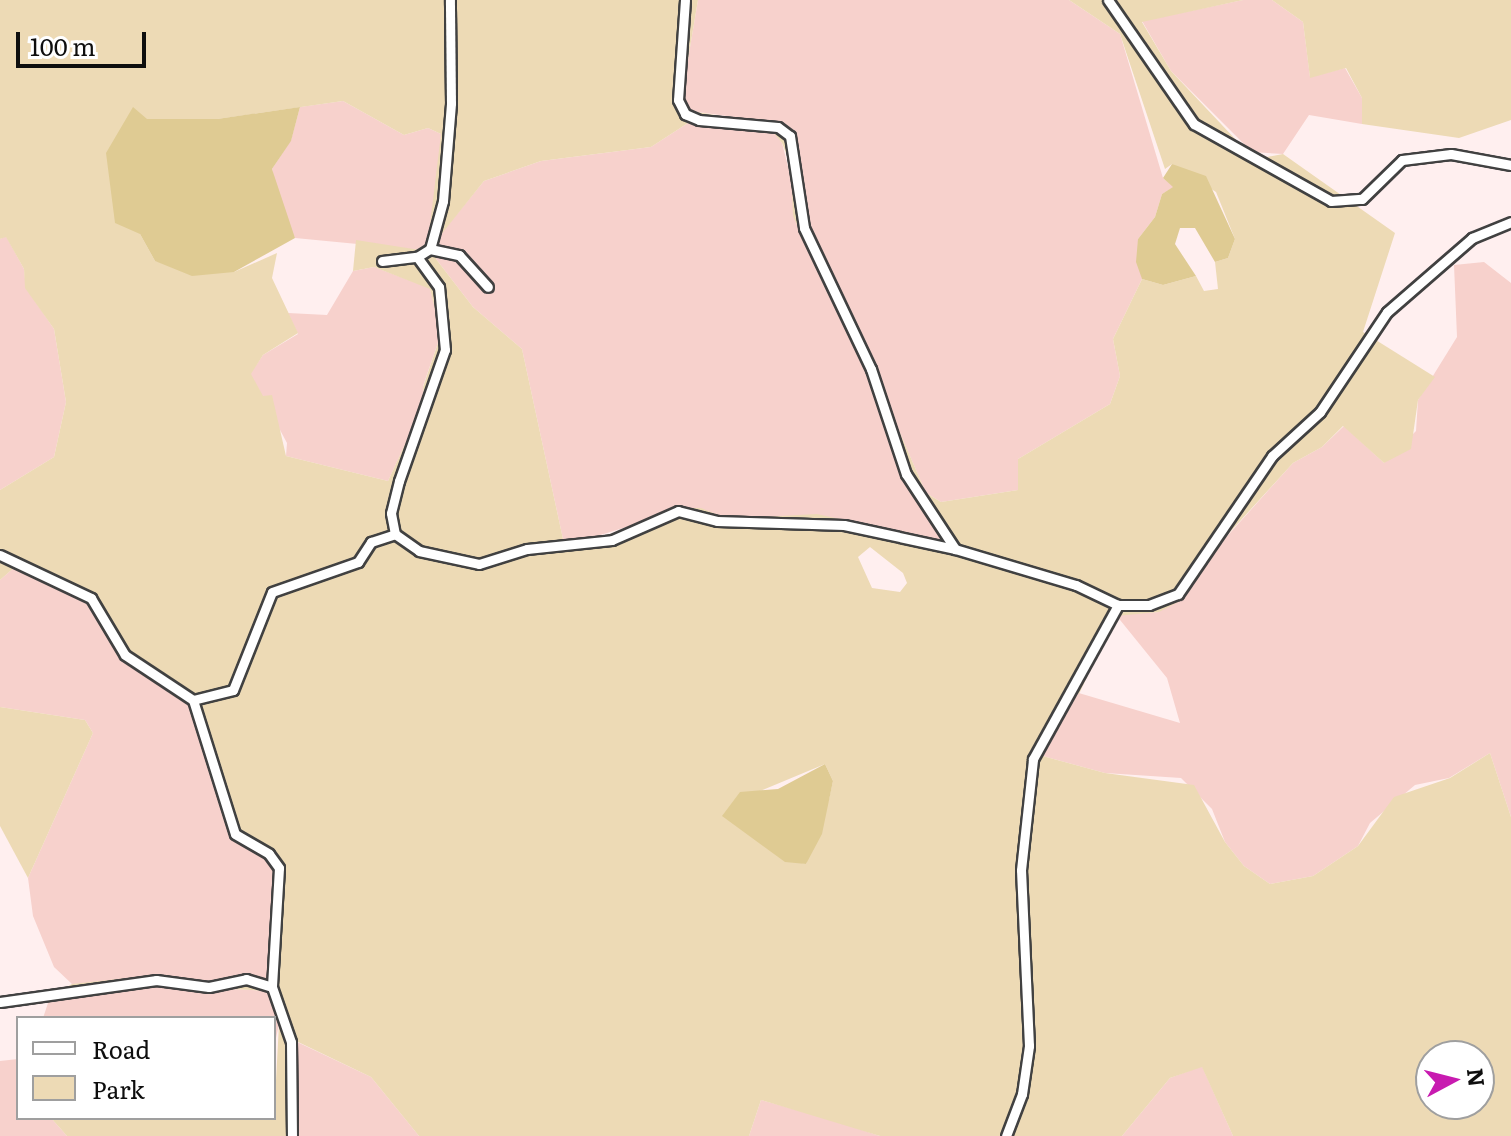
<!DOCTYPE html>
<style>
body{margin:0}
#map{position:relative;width:1511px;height:1136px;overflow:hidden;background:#ffefef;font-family:Literata,serif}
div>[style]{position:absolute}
.farmland>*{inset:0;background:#f7d1cc}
.green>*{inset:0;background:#eddab5}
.forest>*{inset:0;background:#dfcb93}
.roads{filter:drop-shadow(2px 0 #414141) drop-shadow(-2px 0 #414141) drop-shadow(0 2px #414141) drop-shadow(0 -2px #414141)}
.minor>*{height:9px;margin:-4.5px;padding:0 4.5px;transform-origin:4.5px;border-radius:4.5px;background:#fff}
span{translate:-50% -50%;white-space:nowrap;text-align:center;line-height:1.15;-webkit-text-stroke:8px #fff;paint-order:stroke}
.legend{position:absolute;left:16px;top:1016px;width:260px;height:104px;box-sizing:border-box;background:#fff;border:2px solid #9f9f9f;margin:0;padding:10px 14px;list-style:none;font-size:24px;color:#0e0e0e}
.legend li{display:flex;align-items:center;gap:16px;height:40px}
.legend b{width:40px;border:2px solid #9f9f9f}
.north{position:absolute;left:1415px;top:1040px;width:80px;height:80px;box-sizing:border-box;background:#fff;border:2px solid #9f9f9f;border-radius:50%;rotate:83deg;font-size:22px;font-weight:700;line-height:32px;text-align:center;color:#0e0e0e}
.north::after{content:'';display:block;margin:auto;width:28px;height:36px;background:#c81bb0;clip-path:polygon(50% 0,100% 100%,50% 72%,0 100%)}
.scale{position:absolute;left:16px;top:32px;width:130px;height:36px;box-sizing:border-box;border:4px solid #0e0e0e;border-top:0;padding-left:10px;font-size:24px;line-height:28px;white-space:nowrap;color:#0e0e0e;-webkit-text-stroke:6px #fff;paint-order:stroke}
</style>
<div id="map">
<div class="farmland">
<div style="clip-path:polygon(698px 0,1069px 0,1120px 34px,1163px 178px,1174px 187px,1162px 194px,1155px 217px,1138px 239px,1142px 279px,1113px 339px,1120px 376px,1110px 404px,1018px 459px,1018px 490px,941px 502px,926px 493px,810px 225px,797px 154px,776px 123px,691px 111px,682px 95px)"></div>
<div style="clip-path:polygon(1243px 0,1272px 0,1303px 22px,1310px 77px,1345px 68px,1362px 98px,1362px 124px,1309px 115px,1283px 154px,1252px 152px,1171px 71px,1142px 21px)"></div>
<div style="clip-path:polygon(343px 101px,404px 135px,428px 128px,441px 134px,438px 196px,428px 241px,420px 250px,295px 238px,283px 216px,272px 169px,291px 140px,300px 107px)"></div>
<div style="clip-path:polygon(688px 123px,773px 131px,782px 143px,807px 241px,946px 542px,754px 516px,649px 520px,581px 541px,563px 539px,522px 349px,473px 307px,436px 259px,439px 236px,484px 181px,541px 161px,651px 147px)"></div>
<div style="clip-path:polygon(6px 236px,24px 269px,26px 288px,54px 329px,66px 402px,54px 457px,0 490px,0 239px)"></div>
<div style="clip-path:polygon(1484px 262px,1511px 283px,1511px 817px,1490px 753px,1449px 778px,1415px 785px,1370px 823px,1358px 846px,1313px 876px,1270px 884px,1244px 866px,1225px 842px,1212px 809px,1181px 778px,1105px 773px,1039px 755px,1072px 691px,1180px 723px,1167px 678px,1116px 615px,1159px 612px,1293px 463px,1322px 447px,1344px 426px,1384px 463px,1416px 431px,1418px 400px,1457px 337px,1454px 265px)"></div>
<div style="clip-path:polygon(374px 267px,430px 288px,441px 334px,423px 386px,425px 401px,388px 481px,286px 456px,287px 443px,250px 374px,263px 355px,298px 334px,288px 313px,327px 315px,353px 271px)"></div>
<div style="clip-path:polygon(16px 566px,89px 600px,190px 702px,275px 869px,267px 979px,72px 984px,54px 967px,33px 916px,28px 878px,93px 733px,85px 720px,0 707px,0 580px)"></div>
<div style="clip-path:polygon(153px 985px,269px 991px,279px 1024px,276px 1038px,274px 1018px,43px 1018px,50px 997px)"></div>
<div style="clip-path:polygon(295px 1041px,371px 1077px,419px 1136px,294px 1136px)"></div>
<div style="clip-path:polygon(18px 1059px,18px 1118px,51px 1118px,67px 1136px,0 1136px,0 1061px)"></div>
<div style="clip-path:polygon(1202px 1066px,1233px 1136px,1122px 1136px,1170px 1078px)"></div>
<div style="clip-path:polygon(761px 1100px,832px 1120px,880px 1136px,749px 1136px)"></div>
</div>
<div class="green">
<div style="clip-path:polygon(evenodd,0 0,698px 0,682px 95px,691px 111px,788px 127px,810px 225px,926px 493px,941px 502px,1018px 490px,1018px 459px,1110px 404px,1120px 376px,1113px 339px,1142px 279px,1163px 285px,1196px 276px,1204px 291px,1218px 289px,1215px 262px,1228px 258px,1235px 239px,1216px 192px,1172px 164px,1165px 169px,1120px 34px,1069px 0,1243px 0,1142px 22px,1171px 71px,1238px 142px,1267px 157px,1283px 154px,1395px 233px,1363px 332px,1435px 377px,1418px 400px,1411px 449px,1384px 463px,1343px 426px,1322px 447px,1293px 463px,1210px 554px,1180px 601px,1159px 612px,1116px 616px,1079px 694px,1073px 691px,1039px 755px,1105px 773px,1194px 785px,1225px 842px,1244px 866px,1270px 884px,1313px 876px,1358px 846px,1394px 797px,1450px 778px,1490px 753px,1511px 817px,1511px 1136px,1233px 1136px,1202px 1067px,1170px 1078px,1122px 1136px,880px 1136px,761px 1100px,749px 1136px,419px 1136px,371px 1077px,296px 1041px,294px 1136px,67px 1136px,51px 1118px,274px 1118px,279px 1024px,269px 991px,153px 985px,50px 997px,72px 984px,155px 975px,209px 984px,267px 979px,275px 869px,267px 857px,232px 836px,190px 702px,123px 657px,88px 600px,16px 566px,0 580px,0 490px,54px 457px,66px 402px,54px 329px,25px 288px,24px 269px,6px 237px,0 239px,0 0,343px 101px,404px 135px,428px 128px,441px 134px,428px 241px,420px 250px,356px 240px,353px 271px,374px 267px,430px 289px,441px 334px,423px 387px,425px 401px,388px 481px,286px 456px,272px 395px,263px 396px,251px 374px,263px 355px,298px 333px,272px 278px,277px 253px,234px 272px,155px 261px,140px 234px,147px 119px,217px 119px,343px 101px,0 0,688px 123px,772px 131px,782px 143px,791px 166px,793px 216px,872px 385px,912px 495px,945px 542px,817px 514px,728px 519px,701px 508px,675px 508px,618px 532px,581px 541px,563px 539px,522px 349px,473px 307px,436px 259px,440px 236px,484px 181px,541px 161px,651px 147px,688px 123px,0 0,870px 547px,903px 573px,907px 583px,900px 592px,872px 588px,858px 557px,870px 547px,0 0,825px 764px,833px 781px,829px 799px,806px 864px,793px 861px,760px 791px,825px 764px,0 0,1431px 1056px,1479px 1056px,1479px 1104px,1431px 1104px,1431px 1056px)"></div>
<div style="clip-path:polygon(1272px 0,1511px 0,1511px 120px,1459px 138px,1362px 124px,1362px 98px,1346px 68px,1310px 78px,1303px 22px)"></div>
<div style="clip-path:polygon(0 707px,85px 720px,93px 733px,28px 878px,0 826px)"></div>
</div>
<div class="forest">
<div style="clip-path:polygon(133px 107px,147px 119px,217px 119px,300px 107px,291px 141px,272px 169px,295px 238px,234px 272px,192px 276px,155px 261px,140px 234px,115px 223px,106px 153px)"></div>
<div style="clip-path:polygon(1172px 164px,1206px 176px,1235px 239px,1228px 258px,1215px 262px,1195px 228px,1180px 228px,1175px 244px,1196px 276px,1163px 285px,1142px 279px,1136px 262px,1138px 239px,1155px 217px,1162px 194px,1173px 187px,1163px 178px)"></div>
<div style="clip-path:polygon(825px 764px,833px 781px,822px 834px,806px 864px,785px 862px,722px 816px,740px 792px,778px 789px)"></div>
</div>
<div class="roads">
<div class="minor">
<div style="left:685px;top:0;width:100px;rotate:94deg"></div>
<div style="left:678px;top:100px;width:16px;rotate:63deg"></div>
<div style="left:685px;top:114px;width:15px;rotate:23deg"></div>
<div style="left:699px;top:120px;width:79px;rotate:5.1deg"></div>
<div style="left:778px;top:127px;width:15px;rotate:37deg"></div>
<div style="left:790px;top:136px;width:93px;rotate:81.3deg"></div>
<div style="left:804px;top:228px;width:156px;rotate:64.6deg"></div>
<div style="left:871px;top:369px;width:111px;rotate:71.6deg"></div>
<div style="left:906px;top:474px;width:90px;rotate:56.8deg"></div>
<div style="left:955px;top:549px;width:126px;rotate:16.6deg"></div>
<div style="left:1076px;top:585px;width:47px;rotate:25.5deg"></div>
<div style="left:1118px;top:605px;width:31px"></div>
<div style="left:1149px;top:605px;width:31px;rotate:-21deg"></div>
<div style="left:1178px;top:594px;width:167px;rotate:-55.7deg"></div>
<div style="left:1272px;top:456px;width:65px;rotate:-42.5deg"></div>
<div style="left:1320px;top:412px;width:120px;rotate:-56.2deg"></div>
<div style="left:1387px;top:312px;width:113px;rotate:-41deg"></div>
<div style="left:1472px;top:238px;width:42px;rotate:-22.3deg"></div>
<div style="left:1108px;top:0;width:151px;rotate:55.3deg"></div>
<div style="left:1194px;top:124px;width:157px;rotate:29.3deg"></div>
<div style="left:1331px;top:201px;width:31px;rotate:-4deg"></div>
<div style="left:1362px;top:199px;width:56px;rotate:-44.3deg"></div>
<div style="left:1402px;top:160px;width:49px;rotate:-7deg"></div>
<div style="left:1451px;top:154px;width:61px;rotate:10.4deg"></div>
<div style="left:430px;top:249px;width:30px;rotate:12deg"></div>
<div style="left:459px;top:255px;width:43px;rotate:47.8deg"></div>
<div style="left:382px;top:261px;width:35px;rotate:-7deg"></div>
<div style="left:417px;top:257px;width:15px;rotate:-32deg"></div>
<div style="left:430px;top:249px;width:50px;rotate:-74.8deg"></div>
<div style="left:443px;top:201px;width:98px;rotate:-85.3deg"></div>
<div style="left:451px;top:103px;width:103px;rotate:-90.6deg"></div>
<div style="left:395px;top:534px;width:29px;rotate:35deg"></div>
<div style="left:419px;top:551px;width:61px;rotate:12.2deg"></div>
<div style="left:479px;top:564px;width:50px;rotate:-17.4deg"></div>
<div style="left:527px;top:549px;width:85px;rotate:-6deg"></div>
<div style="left:612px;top:540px;width:72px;rotate:-23.7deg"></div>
<div style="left:678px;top:511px;width:40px;rotate:14.4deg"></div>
<div style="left:717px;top:521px;width:127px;rotate:1.8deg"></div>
<div style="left:844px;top:525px;width:114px;rotate:12.2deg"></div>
<div style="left:0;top:555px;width:101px;rotate:25.3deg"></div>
<div style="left:91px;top:598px;width:66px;rotate:59.2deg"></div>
<div style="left:125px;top:655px;width:82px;rotate:33.5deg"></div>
<div style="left:193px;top:700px;width:140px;rotate:72.6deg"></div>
<div style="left:235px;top:834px;width:39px;rotate:30deg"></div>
<div style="left:269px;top:854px;width:17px;rotate:54deg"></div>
<div style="left:279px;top:868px;width:119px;rotate:93.4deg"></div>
<div style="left:272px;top:987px;width:58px;rotate:70.9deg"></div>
<div style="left:291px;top:1042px;width:94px;rotate:89.4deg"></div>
<div style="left:193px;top:700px;width:41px;rotate:-14deg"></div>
<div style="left:233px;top:690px;width:105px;rotate:-68.3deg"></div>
<div style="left:272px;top:592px;width:91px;rotate:-19.2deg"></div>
<div style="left:358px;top:562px;width:24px;rotate:-57deg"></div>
<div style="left:371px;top:542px;width:25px;rotate:-18deg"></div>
<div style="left:395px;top:534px;width:21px;rotate:-101deg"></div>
<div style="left:391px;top:513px;width:33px;rotate:-76deg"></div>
<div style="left:399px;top:481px;width:139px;rotate:-70.7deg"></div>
<div style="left:445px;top:350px;width:63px;rotate:-95.4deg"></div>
<div style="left:439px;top:287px;width:37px;rotate:-126deg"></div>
<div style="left:0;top:1002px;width:158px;rotate:-8deg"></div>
<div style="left:156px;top:980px;width:53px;rotate:7.5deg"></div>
<div style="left:209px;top:987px;width:38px;rotate:-12deg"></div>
<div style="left:246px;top:979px;width:27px;rotate:17deg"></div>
<div style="left:1006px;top:1136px;width:45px;rotate:-69.1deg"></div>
<div style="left:1022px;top:1094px;width:49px;rotate:-81.7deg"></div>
<div style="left:1029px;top:1046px;width:176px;rotate:-92.6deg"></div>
<div style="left:1021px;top:870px;width:112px;rotate:-83.8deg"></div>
<div style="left:1033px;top:759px;width:176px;rotate:-61.1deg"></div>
</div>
</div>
<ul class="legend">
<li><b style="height:10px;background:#fff"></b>Road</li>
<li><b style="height:22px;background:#eddab5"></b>Park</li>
</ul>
<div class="north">N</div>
<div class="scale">100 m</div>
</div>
